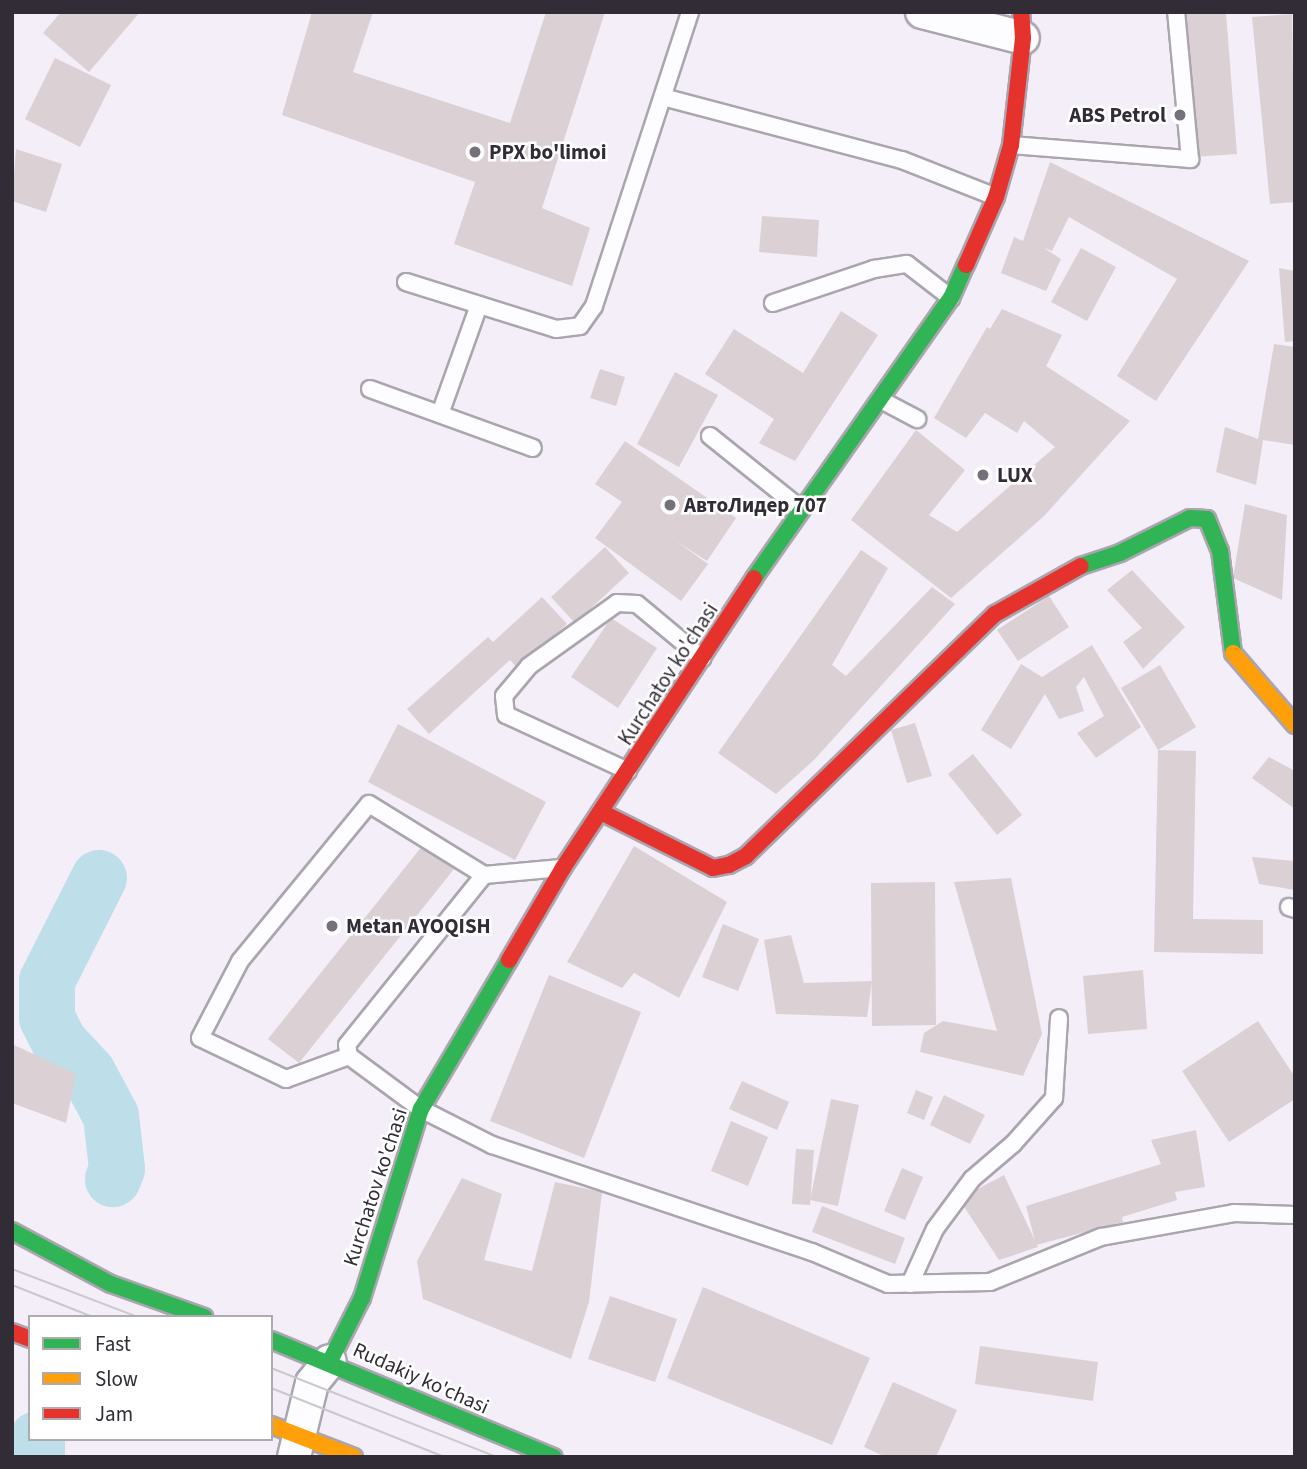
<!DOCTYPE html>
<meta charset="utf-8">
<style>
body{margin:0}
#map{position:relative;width:1307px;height:1469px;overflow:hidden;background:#f4eef9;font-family:"Source Sans 3",sans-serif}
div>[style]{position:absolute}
.river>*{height:56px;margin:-28px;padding:0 28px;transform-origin:28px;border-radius:28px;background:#bedfea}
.building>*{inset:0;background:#dbd0d4}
.roads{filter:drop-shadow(2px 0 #aaa5ae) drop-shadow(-2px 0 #aaa5ae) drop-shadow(0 2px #aaa5ae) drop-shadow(0 -2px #aaa5ae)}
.lane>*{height:16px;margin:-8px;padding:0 8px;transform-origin:8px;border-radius:8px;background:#fdfcfe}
.street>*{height:32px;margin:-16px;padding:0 16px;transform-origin:16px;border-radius:16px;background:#fdfcfe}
.fast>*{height:16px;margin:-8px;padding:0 8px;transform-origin:8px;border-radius:8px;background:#30b455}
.slow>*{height:16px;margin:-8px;padding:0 8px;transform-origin:8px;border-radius:8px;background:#ff9f0a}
.jam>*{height:16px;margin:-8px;padding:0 8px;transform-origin:8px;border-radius:8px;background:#e5322d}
.tram>*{height:2px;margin:-1px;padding:0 1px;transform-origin:1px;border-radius:1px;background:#cac8cb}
.dots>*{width:19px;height:19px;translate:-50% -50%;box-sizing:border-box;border:4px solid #fff;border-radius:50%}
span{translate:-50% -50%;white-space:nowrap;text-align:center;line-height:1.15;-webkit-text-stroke:5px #fff;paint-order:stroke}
.poi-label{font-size:21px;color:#312c35;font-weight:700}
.right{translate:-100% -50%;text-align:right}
.left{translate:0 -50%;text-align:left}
.street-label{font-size:21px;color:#312c35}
.frame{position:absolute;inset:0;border:14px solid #312c35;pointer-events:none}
.legend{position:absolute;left:28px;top:1315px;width:245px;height:126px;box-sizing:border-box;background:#fff;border:2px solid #adabae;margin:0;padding:9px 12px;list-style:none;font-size:21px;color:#312c35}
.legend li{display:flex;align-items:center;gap:14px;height:35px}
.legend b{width:35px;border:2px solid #adabae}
</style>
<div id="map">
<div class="river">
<div style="left:99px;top:878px;width:115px;rotate:116.8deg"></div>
<div style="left:47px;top:981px;width:37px;rotate:90deg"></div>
<div style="left:47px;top:1018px;width:28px;rotate:63deg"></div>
<div style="left:60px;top:1043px;width:41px;rotate:47deg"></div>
<div style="left:88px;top:1073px;width:49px;rotate:61.9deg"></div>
<div style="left:111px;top:1116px;width:53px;rotate:83.5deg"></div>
<div style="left:117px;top:1169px;width:11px;rotate:112deg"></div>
<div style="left:37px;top:1439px;width:18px;rotate:90deg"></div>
</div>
<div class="building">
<div style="clip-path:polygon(61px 12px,140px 12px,89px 72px,43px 33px)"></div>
<div style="clip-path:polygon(312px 12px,373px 12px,353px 72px,510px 123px,546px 12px,605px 12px,542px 208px,590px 228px,572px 286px,454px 244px,475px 182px,282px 115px)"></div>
<div style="clip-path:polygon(1226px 13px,1237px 154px,1193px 157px,1179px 14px)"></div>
<div style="clip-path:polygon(1292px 14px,1295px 202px,1270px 204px,1252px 17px)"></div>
<div style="clip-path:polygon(55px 58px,111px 85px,80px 147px,25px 119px)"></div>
<div style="clip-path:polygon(16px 149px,62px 164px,46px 212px,12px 201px)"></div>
<div style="clip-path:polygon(1050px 162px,1249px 261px,1156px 401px,1117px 376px,1177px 279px,1069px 217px,1052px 251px,1044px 248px,1061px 259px,1046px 291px,1001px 273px,1014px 237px,1023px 241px)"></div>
<div style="clip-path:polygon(762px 216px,819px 220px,817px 257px,759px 252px)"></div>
<div style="clip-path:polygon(1081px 248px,1116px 267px,1087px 321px,1051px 302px)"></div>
<div style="clip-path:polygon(1279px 268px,1295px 271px,1295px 341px,1285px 342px)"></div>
<div style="clip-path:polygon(1002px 309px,1062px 335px,1046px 366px,1130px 421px,1044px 516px,951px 598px,851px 520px,916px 430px,965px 470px,929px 515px,957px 532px,1055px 447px,1024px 421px,1017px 433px,985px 413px,966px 438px,934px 418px,987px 327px,990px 329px)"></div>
<div style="clip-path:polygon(841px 311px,878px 335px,795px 461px,759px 443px,774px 419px,705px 374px,734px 329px,803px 373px)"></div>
<div style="clip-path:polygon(1274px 344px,1295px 347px,1295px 445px,1263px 440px,1256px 485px,1216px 472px,1225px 427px,1258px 439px)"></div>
<div style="clip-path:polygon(600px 369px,625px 377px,616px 406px,590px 398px)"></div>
<div style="clip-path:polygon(675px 372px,718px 395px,679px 467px,637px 444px)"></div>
<div style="clip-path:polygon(625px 441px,736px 518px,707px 561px,676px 541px,708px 564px,681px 601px,595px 538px,622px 502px,595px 484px)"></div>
<div style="clip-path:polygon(1245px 504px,1287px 515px,1282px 600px,1233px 578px)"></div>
<div style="clip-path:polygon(605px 547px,629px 573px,575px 623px,551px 597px)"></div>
<div style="clip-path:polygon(861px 550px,888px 568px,832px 665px,846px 676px,932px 587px,955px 604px,814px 760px,776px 794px,718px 753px)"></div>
<div style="clip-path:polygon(1132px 570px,1185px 627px,1143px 669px,1123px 642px,1142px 628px,1107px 590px)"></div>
<div style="clip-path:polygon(1049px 596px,1069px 627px,1018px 661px,997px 630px)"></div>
<div style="clip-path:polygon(542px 597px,567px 624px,518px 669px,510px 660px,429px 734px,407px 709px,488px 637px,493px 642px)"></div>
<div style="clip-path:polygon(611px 618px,657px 648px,618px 708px,571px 677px)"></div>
<div style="clip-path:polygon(1092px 645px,1141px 727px,1096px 758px,1077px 733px,1104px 716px,1084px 677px,1076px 687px,1084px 711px,1059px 719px,1045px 694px,1011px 749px,981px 730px,1021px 664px,1042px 677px)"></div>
<div style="clip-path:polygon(1160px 665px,1196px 727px,1158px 750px,1121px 688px)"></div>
<div style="clip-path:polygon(915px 723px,932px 776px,907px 783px,891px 730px)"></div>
<div style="clip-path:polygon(398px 724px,546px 802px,515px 860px,368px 782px)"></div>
<div style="clip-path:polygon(1158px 750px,1196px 751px,1193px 919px,1263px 920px,1263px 954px,1154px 952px)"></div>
<div style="clip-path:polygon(973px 754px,1022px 815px,997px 835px,948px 774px)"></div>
<div style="clip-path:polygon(1269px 757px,1295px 771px,1295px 809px,1252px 778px)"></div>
<div style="clip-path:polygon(423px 845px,454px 869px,299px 1063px,268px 1039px)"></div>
<div style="clip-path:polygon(634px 846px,727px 902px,679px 998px,634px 973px,622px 988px,567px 962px)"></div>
<div style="clip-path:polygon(1252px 857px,1295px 861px,1295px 890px,1259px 884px)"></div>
<div style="clip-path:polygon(1011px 878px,1042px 1034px,1023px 1076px,920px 1052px,924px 1033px,943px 1021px,997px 1031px,954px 882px)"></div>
<div style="clip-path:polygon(935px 882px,936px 1025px,872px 1026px,871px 883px)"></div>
<div style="clip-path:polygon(723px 924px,759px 939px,738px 991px,702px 977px)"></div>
<div style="clip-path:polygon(791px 935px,804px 983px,872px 981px,867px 1017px,776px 1014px,764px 940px)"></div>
<div style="clip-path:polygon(1143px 970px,1147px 1029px,1088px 1034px,1083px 976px)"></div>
<div style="clip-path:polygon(549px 975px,641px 1012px,584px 1158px,490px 1121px)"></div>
<div style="clip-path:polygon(1258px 1021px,1295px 1077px,1295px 1099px,1229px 1142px,1182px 1071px)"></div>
<div style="clip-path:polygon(12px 1044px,76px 1074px,66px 1123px,12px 1103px)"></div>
<div style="clip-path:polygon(742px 1081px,789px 1102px,777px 1130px,729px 1109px)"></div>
<div style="clip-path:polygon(916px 1090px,933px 1097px,924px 1120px,907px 1113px)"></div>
<div style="clip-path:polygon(944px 1095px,985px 1115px,970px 1144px,930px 1125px)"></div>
<div style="clip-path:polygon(831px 1099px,859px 1105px,838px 1206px,810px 1200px)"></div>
<div style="clip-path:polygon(731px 1121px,768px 1137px,748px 1186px,711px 1171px)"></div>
<div style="clip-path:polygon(1196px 1130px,1205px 1187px,1175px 1192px,1177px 1200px,1122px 1217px,1123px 1222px,1036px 1245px,1026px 1206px,1161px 1164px,1151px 1140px)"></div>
<div style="clip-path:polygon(796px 1149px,814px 1150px,810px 1205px,792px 1204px)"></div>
<div style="clip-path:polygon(902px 1168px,923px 1177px,905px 1220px,884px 1211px)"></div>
<div style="clip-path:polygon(1004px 1175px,1038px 1247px,999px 1260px,959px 1199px)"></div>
<div style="clip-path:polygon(462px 1178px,502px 1194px,484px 1260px,532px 1271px,555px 1182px,602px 1192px,589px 1302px,571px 1359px,423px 1299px,417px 1261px)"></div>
<div style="clip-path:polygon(822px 1206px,905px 1238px,895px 1264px,812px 1232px)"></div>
<div style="clip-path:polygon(703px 1287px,870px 1358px,832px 1445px,667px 1378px)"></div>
<div style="clip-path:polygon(610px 1296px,677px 1319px,655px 1382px,588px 1359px)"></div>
<div style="clip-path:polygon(980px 1346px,1098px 1362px,1093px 1401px,975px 1384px)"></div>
<div style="clip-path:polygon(893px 1382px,957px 1410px,936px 1457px,886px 1457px,864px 1447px)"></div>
</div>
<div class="roads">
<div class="lane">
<div style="left:663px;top:97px;width:247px;rotate:14.8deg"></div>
<div style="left:902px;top:160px;width:101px;rotate:21.5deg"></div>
<div style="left:1011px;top:145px;width:180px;rotate:4.5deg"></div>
<div style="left:1190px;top:159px;width:148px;rotate:-95.4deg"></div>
<div style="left:406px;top:282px;width:157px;rotate:17.4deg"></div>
<div style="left:556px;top:329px;width:24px;rotate:-7deg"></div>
<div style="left:580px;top:326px;width:24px;rotate:-55deg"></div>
<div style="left:594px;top:306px;width:309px;rotate:-71.9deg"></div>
<div style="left:773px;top:303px;width:107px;rotate:-18.6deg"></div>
<div style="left:874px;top:269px;width:33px;rotate:-9deg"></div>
<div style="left:907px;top:264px;width:56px;rotate:37.7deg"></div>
<div style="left:370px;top:389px;width:173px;rotate:19.9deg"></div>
<div style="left:881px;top:400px;width:41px;rotate:27.8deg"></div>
<div style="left:440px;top:414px;width:116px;rotate:-70.3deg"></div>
<div style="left:710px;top:436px;width:115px;rotate:38.7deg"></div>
<div style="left:628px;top:771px;width:134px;rotate:-155.3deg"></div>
<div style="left:506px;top:715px;width:19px;rotate:-96deg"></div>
<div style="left:504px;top:696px;width:39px;rotate:-50deg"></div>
<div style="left:529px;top:666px;width:108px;rotate:-35.6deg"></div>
<div style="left:617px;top:603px;width:20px;rotate:3deg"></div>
<div style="left:637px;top:604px;width:85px;rotate:39.7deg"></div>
<div style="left:561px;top:868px;width:77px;rotate:174.8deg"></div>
<div style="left:484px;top:875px;width:218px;rotate:128.9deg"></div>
<div style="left:347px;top:1045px;width:11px;rotate:80deg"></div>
<div style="left:349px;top:1056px;width:89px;rotate:36.4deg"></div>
<div style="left:421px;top:1109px;width:80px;rotate:26.9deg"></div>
<div style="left:492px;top:1145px;width:337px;rotate:18.5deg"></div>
<div style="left:812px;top:1252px;width:82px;rotate:22.8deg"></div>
<div style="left:888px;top:1284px;width:102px;rotate:-1.1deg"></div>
<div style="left:990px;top:1282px;width:120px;rotate:-22.1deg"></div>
<div style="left:1101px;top:1237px;width:135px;rotate:-10.2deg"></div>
<div style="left:1234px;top:1213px;width:61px;rotate:1.9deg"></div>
<div style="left:1289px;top:907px;width:6px;rotate:18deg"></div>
<div style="left:349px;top:1056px;width:67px;rotate:159.9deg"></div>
<div style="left:286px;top:1079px;width:95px;rotate:-154.5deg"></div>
<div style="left:200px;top:1038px;width:87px;rotate:-62.5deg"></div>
<div style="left:240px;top:961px;width:203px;rotate:-50.6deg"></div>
<div style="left:369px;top:804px;width:135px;rotate:31.7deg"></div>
<div style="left:910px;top:1284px;width:60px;rotate:-65.6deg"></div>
<div style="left:935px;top:1229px;width:62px;rotate:-53.5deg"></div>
<div style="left:972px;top:1179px;width:54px;rotate:-40.5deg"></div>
<div style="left:1013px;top:1144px;width:62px;rotate:-48.3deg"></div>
<div style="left:1054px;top:1098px;width:80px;rotate:-86.4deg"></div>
</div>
<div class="street">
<div style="left:922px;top:12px;width:104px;rotate:14.4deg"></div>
<div style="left:294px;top:1457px;width:76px;rotate:-76.3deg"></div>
<div style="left:312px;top:1383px;width:28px;rotate:-51deg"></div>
</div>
<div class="fast">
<div style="left:1081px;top:566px;width:41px;rotate:-18.4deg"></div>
<div style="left:1120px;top:553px;width:78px;rotate:-26.6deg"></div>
<div style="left:1190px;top:518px;width:17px;rotate:3deg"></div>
<div style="left:1207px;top:519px;width:35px;rotate:68deg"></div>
<div style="left:1220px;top:551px;width:103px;rotate:82.7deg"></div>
<div style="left:754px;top:578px;width:342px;rotate:-54.9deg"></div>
<div style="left:951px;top:298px;width:36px;rotate:-66deg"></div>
<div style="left:12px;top:1231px;width:112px;rotate:28.2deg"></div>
<div style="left:111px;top:1284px;width:99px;rotate:19.5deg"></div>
<div style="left:271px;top:1340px;width:306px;rotate:22.5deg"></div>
<div style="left:330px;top:1361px;width:71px;rotate:-63.1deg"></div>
<div style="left:362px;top:1298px;width:198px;rotate:-72.7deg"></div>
<div style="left:421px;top:1109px;width:173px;rotate:-59.4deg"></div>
</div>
<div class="slow">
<div style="left:1233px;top:653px;width:95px;rotate:49.3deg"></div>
<div style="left:271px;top:1425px;width:89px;rotate:21.1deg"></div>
</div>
<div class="jam">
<div style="left:966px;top:265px;width:74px;rotate:-66.2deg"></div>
<div style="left:996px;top:197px;width:54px;rotate:-73.9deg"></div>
<div style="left:1011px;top:145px;width:108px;rotate:-83.6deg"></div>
<div style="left:1023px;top:38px;width:26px;rotate:-94deg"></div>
<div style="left:601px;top:812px;width:125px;rotate:26.6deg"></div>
<div style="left:713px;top:868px;width:16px;rotate:-11deg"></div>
<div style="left:729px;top:865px;width:19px;rotate:-28deg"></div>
<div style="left:746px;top:856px;width:347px;rotate:-44.2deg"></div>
<div style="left:995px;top:614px;width:98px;rotate:-29.2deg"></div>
<div style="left:509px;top:960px;width:107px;rotate:-59.6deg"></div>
<div style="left:563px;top:868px;width:347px;rotate:-56.6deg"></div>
<div style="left:12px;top:1332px;width:19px;rotate:21deg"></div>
</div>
</div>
<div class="tram">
<div style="left:12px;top:1269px;width:135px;rotate:20.9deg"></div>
<div style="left:12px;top:1285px;width:87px;rotate:21.6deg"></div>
<div style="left:271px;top:1368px;width:243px;rotate:21.5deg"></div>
<div style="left:271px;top:1388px;width:186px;rotate:21.7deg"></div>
</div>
<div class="dots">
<div style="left:1180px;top:115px;background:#75707a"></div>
<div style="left:475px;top:152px;background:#75707a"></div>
<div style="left:983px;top:475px;background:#75707a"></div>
<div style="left:670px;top:505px;background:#75707a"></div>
<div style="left:332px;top:926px;background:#75707a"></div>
</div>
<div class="poi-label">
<span class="right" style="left:1166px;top:115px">ABS Petrol</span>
<span class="left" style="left:489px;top:152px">PPX bo'limoi</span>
<span class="left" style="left:997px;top:475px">LUX</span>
<span class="left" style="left:684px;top:505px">АвтоЛидер 707</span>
<span class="left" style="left:346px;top:926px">Metan AYOQISH</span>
</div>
<div class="street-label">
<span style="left:668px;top:674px;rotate:-57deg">Kurchatov ko'chasi</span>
<span style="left:375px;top:1187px;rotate:-72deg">Kurchatov ko'chasi</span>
<span style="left:421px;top:1378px;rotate:24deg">Rudakiy ko'chasi</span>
</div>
<div class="frame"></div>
<ul class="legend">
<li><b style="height:9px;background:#30b455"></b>Fast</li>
<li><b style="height:9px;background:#ff9f0a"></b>Slow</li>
<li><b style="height:9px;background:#e5322d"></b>Jam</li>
</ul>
</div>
